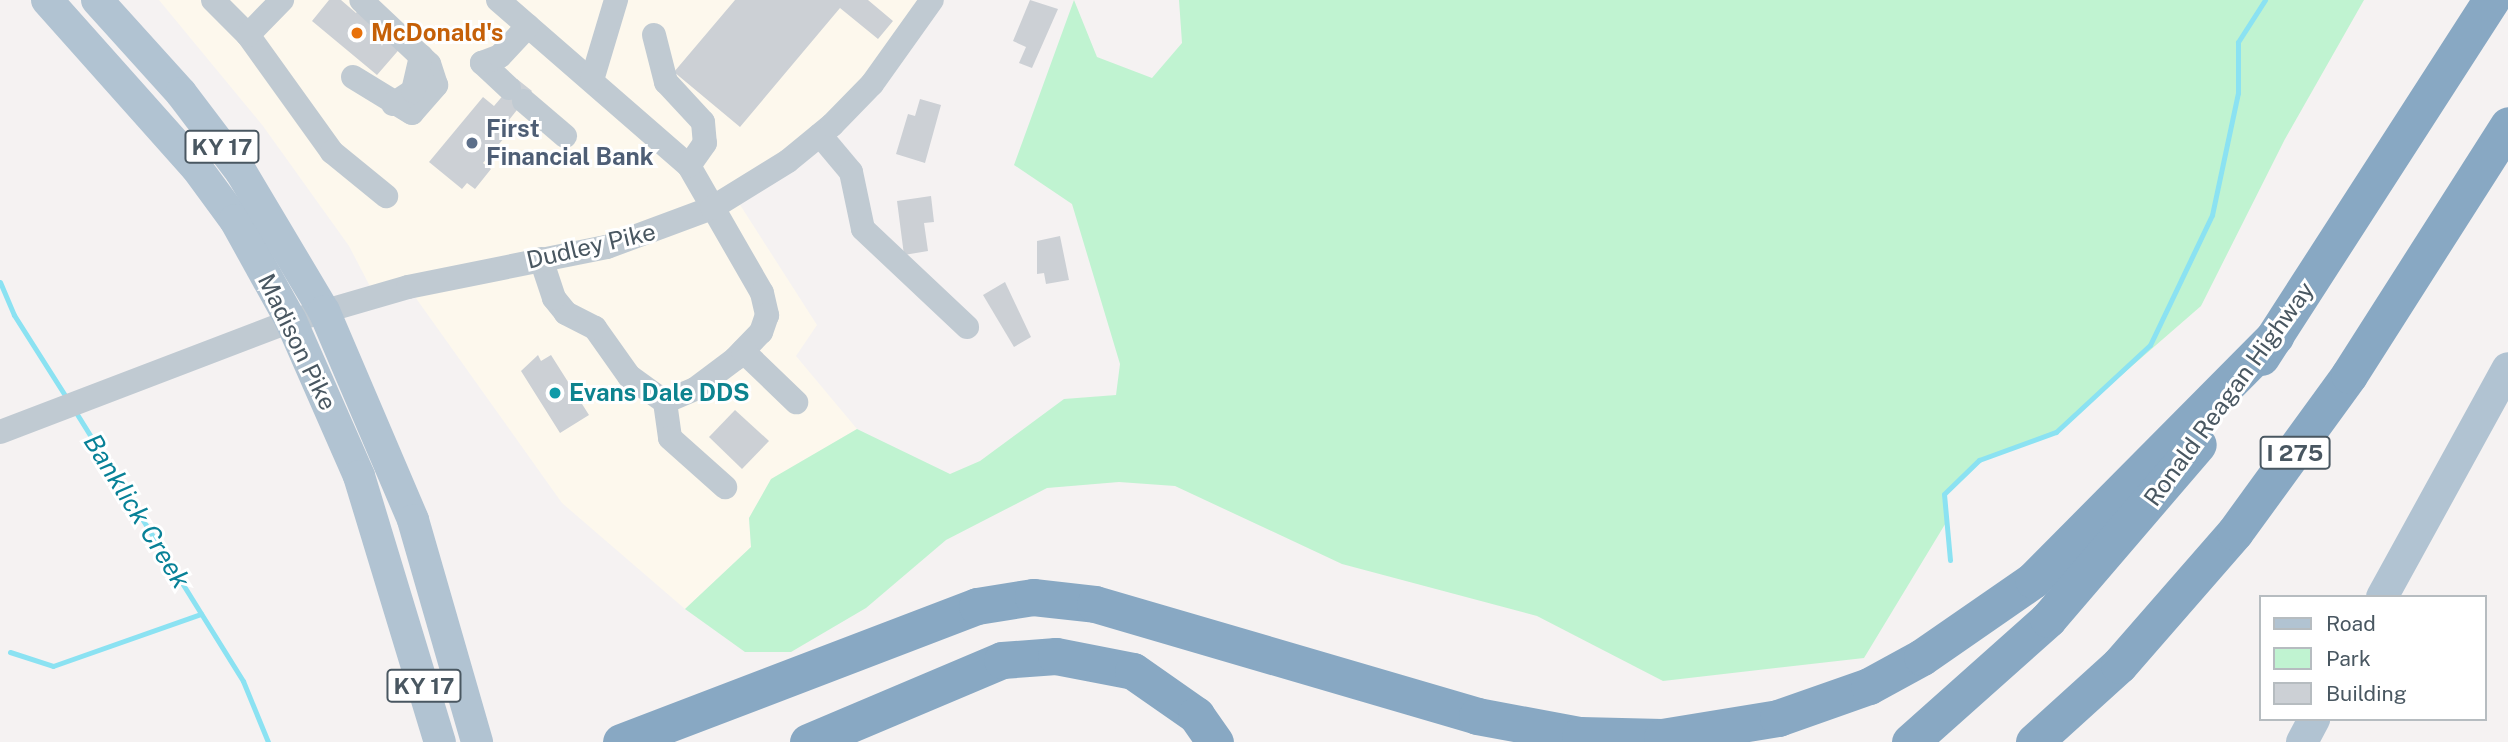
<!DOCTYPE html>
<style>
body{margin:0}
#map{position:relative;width:2508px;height:742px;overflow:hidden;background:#f5f2f2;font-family:"Public Sans",sans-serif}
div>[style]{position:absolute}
.commercial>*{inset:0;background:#fdf8ed}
.green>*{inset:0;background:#c0f3d1}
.stream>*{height:5px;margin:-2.5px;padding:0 2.5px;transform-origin:2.5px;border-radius:2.5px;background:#8be2f2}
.building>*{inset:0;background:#ccd0d5}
.minor>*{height:24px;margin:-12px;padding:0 12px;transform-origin:12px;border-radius:12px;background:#c0cad2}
.major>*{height:32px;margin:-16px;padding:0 16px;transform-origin:16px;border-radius:16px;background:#b1c3d2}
.highway>*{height:37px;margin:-18.5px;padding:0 18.5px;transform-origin:18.5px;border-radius:18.5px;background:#88a8c3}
.dots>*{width:19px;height:19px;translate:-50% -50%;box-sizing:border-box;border:4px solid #fff;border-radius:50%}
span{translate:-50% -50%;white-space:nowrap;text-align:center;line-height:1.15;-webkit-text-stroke:6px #fff;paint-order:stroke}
.shield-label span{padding:2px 5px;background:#fff;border:2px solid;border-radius:5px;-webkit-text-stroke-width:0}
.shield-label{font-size:23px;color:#495761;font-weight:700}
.food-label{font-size:24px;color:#c56008;font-weight:700}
.left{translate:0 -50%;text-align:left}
.service-label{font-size:24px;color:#4e5e75;font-weight:700}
.street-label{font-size:24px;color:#495761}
.culture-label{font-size:24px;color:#0d838f;font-weight:700}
.water-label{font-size:26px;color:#078197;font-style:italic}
.legend{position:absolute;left:2259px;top:595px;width:228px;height:126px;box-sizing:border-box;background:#fff;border:2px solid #b6bcc0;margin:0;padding:9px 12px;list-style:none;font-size:21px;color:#495761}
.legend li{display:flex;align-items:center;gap:14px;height:35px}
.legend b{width:35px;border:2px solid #b6bcc0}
</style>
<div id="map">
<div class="commercial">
<div style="clip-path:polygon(159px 0,932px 0,903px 44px,735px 197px,817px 325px,796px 356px,857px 429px,771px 480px,749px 518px,751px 547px,685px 609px,562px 503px,408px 287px,375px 296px,349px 246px,263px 126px)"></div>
</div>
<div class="green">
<div style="clip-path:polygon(1074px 0,1097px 57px,1152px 78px,1182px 43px,1179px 0,2364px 0,2285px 139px,2201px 306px,2056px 432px,1979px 460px,1944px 494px,1947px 521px,1864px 658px,1663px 681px,1537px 616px,1342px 564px,1175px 486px,1119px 482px,1047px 488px,946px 540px,866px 608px,791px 652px,745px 652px,685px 609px,751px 547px,749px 518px,771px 479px,857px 429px,950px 474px,980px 461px,1064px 399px,1116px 395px,1120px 364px,1072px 204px,1014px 165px)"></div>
</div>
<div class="stream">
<div style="left:0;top:282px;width:36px;rotate:67deg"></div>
<div style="left:14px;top:315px;width:101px;rotate:57.6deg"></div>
<div style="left:75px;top:411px;width:318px;rotate:58.1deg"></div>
<div style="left:243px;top:681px;width:66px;rotate:67.7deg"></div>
<div style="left:1950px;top:560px;width:66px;rotate:-95.2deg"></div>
<div style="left:1944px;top:494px;width:49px;rotate:-44.2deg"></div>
<div style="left:1979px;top:460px;width:82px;rotate:-20deg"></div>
<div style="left:2056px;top:432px;width:128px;rotate:-42.8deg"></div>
<div style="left:2150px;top:345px;width:144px;rotate:-64.5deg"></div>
<div style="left:2212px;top:215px;width:125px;rotate:-78deg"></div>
<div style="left:2238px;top:93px;width:51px;rotate:-90deg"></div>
<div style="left:2238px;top:42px;width:50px;rotate:-57.3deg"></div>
<div style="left:10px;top:652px;width:45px;rotate:18deg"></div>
<div style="left:53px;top:666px;width:157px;rotate:-19.4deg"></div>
</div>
<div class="building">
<div style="clip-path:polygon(329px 0,341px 0,356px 13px,360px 8px,403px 45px,377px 75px,312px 21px)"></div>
<div style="clip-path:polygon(735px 0,868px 0,893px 21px,878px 39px,840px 8px,740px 127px,674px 72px)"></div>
<div style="clip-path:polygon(1030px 0,1058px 9px,1032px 68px,1019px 63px,1026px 47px,1013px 41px)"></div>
<div style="clip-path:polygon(517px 79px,532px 91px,509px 120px,515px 125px,483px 163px,491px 169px,475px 189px,467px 183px,462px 189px,429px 162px,483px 97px,494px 106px)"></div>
<div style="clip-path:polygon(920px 99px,941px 105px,925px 163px,896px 154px,908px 114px,915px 116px)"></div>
<div style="clip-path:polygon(931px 196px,934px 222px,924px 223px,928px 251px,904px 255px,897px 201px)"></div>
<div style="clip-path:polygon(1060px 236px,1069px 280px,1046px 284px,1044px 273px,1037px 274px,1037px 241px)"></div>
<div style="clip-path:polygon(1005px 282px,1031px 337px,1014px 347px,983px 295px)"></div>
<div style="clip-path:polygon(538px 355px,541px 361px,551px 355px,589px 415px,560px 433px,521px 371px)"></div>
<div style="clip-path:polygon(735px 410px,769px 441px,742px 469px,709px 437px)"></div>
</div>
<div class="minor">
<div style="left:213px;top:0;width:49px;rotate:45deg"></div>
<div style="left:248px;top:35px;width:144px;rotate:54.3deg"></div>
<div style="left:332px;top:152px;width:70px;rotate:39.2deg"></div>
<div style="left:498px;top:0;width:253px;rotate:41deg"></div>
<div style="left:689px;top:166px;width:146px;rotate:60.1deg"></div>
<div style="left:762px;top:293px;width:23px;rotate:77deg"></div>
<div style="left:767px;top:315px;width:18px;rotate:109deg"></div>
<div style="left:761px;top:332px;width:37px;rotate:134deg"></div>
<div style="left:735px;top:359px;width:50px;rotate:143.1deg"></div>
<div style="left:695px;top:389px;width:33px;rotate:157deg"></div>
<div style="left:665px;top:402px;width:44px;rotate:-144.2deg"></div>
<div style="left:629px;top:376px;width:59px;rotate:-125.3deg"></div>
<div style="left:595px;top:328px;width:33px;rotate:-153deg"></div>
<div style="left:566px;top:313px;width:19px;rotate:-129deg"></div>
<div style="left:554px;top:298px;width:41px;rotate:-108.4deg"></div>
<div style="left:248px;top:35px;width:49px;rotate:-45.8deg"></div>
<div style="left:654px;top:35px;width:49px;rotate:75.7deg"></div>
<div style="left:666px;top:82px;width:54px;rotate:47.2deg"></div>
<div style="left:703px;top:122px;width:21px;rotate:85deg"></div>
<div style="left:705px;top:143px;width:28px;rotate:125deg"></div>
<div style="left:353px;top:77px;width:69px;rotate:31.4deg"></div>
<div style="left:412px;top:113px;width:37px;rotate:-49deg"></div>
<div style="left:436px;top:85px;width:22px;rotate:-108deg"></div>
<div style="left:429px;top:64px;width:93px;rotate:-136.7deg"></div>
<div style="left:592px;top:80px;width:84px;rotate:-73.3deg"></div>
<div style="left:509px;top:88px;width:37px;rotate:-137deg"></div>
<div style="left:482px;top:63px;width:19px;rotate:-21deg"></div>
<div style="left:500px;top:56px;width:41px;rotate:-47deg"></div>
<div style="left:524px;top:101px;width:54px;rotate:40.5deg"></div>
<div style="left:393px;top:104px;width:24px;rotate:-33deg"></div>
<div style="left:413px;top:91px;width:36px;rotate:-77deg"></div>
<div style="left:820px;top:135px;width:48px;rotate:50deg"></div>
<div style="left:851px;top:172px;width:58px;rotate:78.1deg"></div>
<div style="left:863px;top:229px;width:143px;rotate:43.3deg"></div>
<div style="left:743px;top:351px;width:74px;rotate:43.9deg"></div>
<div style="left:665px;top:402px;width:36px;rotate:82deg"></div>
<div style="left:670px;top:438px;width:74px;rotate:41.7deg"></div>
<div style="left:0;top:432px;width:311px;rotate:-20.9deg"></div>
<div style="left:291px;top:321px;width:122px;rotate:-16.2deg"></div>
<div style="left:408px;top:287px;width:203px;rotate:-11.4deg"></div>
<div style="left:607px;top:247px;width:112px;rotate:-20.4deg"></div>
<div style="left:712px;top:208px;width:89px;rotate:-31.7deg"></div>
<div style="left:788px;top:161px;width:57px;rotate:-39.3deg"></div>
<div style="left:832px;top:125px;width:57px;rotate:-45.7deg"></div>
<div style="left:872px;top:84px;width:103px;rotate:-54.5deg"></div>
</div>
<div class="major">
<div style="left:47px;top:0;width:224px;rotate:48.3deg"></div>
<div style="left:196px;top:167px;width:66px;rotate:53.7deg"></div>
<div style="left:235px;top:220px;width:115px;rotate:61deg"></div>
<div style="left:291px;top:321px;width:169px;rotate:66.3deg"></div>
<div style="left:359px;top:476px;width:278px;rotate:73.1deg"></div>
<div style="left:97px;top:0;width:125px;rotate:47.9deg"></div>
<div style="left:181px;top:93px;width:99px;rotate:52.8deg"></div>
<div style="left:241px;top:172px;width:162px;rotate:59.2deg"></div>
<div style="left:324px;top:311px;width:227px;rotate:66.9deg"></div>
<div style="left:413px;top:520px;width:231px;rotate:73.9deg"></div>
<div style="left:2382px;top:597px;width:261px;rotate:-61.2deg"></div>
<div style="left:2302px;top:742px;width:26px;rotate:-62deg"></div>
</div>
<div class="highway">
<div style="left:2261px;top:357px;width:425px;rotate:-57.2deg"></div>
<div style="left:621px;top:742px;width:381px;rotate:-20.9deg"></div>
<div style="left:977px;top:606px;width:57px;rotate:-9.1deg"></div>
<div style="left:1033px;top:597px;width:62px;rotate:6.4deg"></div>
<div style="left:1095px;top:604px;width:398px;rotate:16.3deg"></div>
<div style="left:1477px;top:716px;width:105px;rotate:10.5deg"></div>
<div style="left:1580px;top:735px;width:82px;rotate:1.4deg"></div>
<div style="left:1662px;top:737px;width:118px;rotate:-9.3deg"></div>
<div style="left:1778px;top:718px;width:96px;rotate:-19.4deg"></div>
<div style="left:1869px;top:686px;width:60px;rotate:-28.7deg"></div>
<div style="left:1922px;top:657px;width:135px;rotate:-34.7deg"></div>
<div style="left:2033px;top:580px;width:344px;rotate:-45.2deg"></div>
<div style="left:808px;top:742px;width:211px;rotate:-22.9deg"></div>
<div style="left:1002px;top:660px;width:54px;rotate:-4.2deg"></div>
<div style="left:1056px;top:656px;width:78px;rotate:11deg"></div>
<div style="left:1133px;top:671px;width:77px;rotate:34.9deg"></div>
<div style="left:1196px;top:715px;width:33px;rotate:55deg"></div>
<div style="left:1910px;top:742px;width:185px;rotate:-41.7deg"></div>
<div style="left:2048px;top:619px;width:230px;rotate:-49.4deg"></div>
<div style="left:2034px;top:742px;width:115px;rotate:-42.2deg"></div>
<div style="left:2119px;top:665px;width:176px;rotate:-48.9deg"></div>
<div style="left:2235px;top:532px;width:194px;rotate:-54deg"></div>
<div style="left:2349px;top:375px;width:296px;rotate:-57.5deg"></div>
</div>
<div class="dots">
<div style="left:357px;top:33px;background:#e8710a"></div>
<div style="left:472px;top:143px;background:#5c6f8a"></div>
<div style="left:555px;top:393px;background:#0f9aa8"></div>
</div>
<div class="shield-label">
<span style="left:222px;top:147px">KY 17</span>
<span style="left:2295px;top:453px">I 275</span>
<span style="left:424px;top:686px">KY 17</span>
</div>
<div class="food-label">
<span class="left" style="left:371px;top:33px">McDonald's</span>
</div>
<div class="service-label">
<span class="left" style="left:486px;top:143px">First<br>Financial Bank</span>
</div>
<div class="street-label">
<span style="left:591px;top:246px;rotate:-13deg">Dudley Pike</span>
<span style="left:297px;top:342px;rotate:64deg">Madison Pike</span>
<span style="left:2229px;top:394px;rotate:-54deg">Ronald Reagan Highway</span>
</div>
<div class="culture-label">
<span class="left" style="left:569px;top:393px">Evans Dale DDS</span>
</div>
<div class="water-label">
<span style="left:137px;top:511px;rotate:58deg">Banklick Creek</span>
</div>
<ul class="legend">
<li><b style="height:9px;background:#b1c3d2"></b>Road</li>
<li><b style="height:19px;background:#c0f3d1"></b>Park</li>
<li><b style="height:19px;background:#ccd0d5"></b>Building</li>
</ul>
</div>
